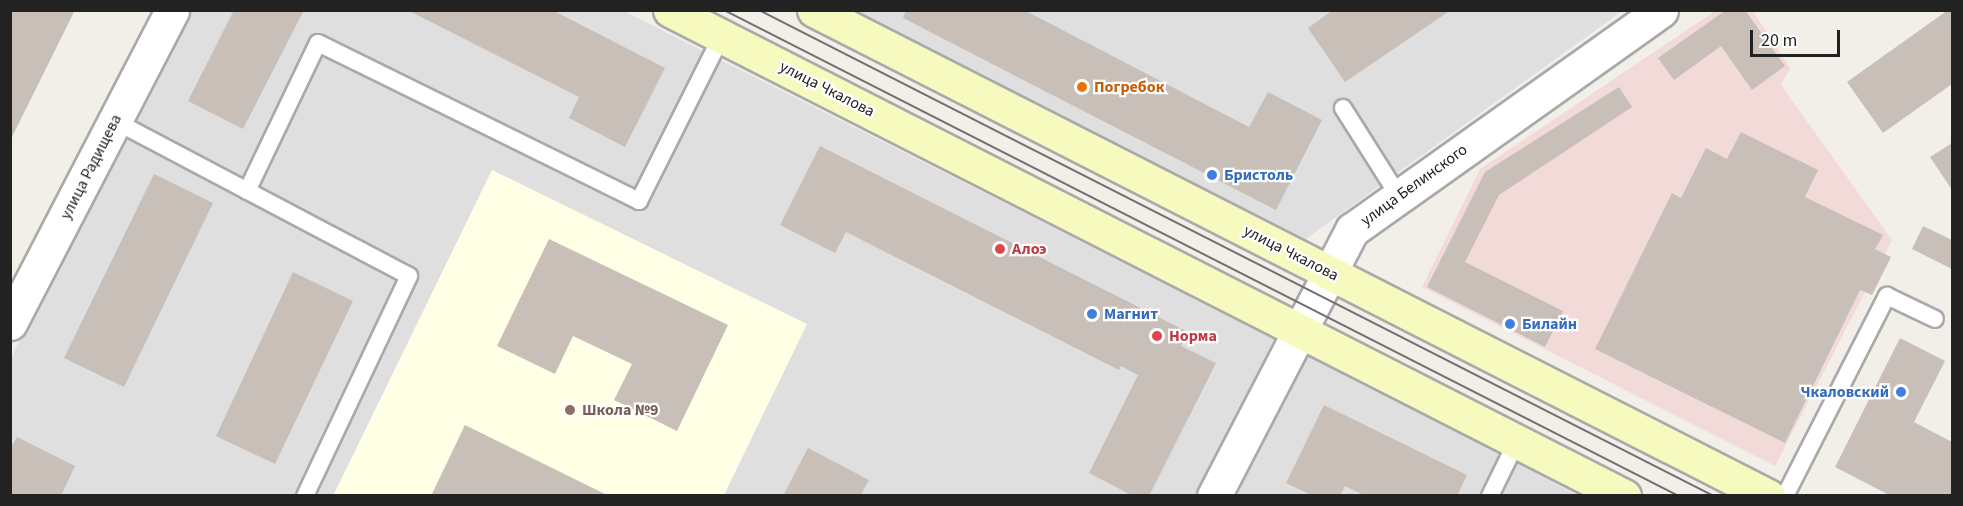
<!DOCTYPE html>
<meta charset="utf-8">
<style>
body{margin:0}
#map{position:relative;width:1963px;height:506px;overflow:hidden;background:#f2efe9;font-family:"Source Sans 3",sans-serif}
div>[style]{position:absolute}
.residential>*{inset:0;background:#e0dfdf}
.commercial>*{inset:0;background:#f2dad9}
.education>*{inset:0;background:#ffffe5}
.building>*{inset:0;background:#c7bfb8}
.roads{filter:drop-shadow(2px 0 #a9a9a9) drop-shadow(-2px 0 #a9a9a9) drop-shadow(0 2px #a9a9a9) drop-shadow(0 -2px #a9a9a9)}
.lane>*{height:16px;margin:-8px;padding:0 8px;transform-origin:8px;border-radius:8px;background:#fff}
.street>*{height:33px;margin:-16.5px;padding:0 16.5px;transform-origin:16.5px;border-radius:16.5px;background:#fff}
.secondary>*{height:33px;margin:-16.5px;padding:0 16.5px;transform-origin:16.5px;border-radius:16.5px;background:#f7fabf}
.tram>*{height:1.5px;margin:-0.75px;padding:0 0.75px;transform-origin:0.75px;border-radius:0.75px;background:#707070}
.dots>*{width:16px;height:16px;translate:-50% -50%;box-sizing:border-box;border:3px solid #fff;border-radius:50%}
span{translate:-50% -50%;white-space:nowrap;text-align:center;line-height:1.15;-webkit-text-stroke:4.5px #fff;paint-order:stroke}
.food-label{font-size:16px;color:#c56008;font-weight:700}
.left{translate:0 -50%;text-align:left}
.street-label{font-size:16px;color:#222}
.shop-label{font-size:16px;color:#366cbe;font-weight:700}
.right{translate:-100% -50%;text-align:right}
.health-label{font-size:16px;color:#be3a42;font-weight:700}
.education-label{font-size:16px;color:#785e54;font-weight:700}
.frame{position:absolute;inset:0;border:12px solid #222;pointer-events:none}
.scale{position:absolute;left:1750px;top:30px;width:90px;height:27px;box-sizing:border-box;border:3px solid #222;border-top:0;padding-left:8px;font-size:18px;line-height:21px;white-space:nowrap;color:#222;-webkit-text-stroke:4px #fff;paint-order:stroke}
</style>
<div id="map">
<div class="residential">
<div style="clip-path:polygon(190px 10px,624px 11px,1278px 341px,1198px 496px,11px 495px,10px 360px)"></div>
<div style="clip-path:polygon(851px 11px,1622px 11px,1303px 241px)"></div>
<div style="clip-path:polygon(1303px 350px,1577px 495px,1230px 496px)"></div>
</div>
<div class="commercial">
<div style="clip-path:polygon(1715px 11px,1753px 11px,1790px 68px,1781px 85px,1892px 240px,1775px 466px,1422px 287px,1480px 169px)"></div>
</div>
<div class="education">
<div style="clip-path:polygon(492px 170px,807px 324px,724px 495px,333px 496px)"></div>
</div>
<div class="building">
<div style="clip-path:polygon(10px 10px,75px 10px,10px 141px)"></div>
<div style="clip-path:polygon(234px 10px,304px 10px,243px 129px,188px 101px)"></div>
<div style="clip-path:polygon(407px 10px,552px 10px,665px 68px,625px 147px,569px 118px,579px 97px)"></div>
<div style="clip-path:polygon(906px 10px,1024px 10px,1249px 127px,1268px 92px,1322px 120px,1276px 210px,903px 18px)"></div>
<div style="clip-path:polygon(1333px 10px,1451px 10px,1345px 82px,1308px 28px)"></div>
<div style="clip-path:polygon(1726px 10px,1745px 10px,1785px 66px,1752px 90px,1721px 46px,1674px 80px,1658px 58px)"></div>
<div style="clip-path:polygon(1948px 10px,1952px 10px,1952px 84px,1883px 133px,1847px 82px)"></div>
<div style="clip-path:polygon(1619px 87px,1632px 107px,1499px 195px,1465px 262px,1563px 311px,1545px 347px,1427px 287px,1485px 172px)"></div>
<div style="clip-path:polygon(1741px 132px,1818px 170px,1805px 197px,1883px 235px,1875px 249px,1891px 257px,1872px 295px,1860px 290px,1785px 443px,1595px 349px,1672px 193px,1681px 198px,1706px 148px,1727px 159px)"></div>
<div style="clip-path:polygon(1952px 143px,1952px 190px,1930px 157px)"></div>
<div style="clip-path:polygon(820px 146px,1188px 332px,1181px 346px,1216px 363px,1149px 496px,1133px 496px,1089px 473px,1138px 375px,1121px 366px,1119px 370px,846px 232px,835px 253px,780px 225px)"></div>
<div style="clip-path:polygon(154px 174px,213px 203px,124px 387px,64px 358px)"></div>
<div style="clip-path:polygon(1923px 226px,1952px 240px,1952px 269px,1912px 249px)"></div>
<div style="clip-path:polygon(549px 239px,728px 325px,677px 431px,614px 400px,632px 364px,573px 336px,555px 374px,497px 346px)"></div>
<div style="clip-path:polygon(293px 272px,353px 301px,275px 464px,216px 436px)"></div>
<div style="clip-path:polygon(1900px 338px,1945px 361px,1914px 422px,1952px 442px,1952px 496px,1891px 496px,1835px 467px)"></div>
<div style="clip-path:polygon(1324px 405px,1467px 475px,1457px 496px,1366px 496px,1345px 486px,1340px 496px,1313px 496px,1286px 483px)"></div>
<div style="clip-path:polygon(465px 425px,609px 496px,431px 496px)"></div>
<div style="clip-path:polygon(17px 437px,75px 466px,61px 496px,10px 496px,10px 449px)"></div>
<div style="clip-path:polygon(808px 448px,869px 480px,860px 496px,783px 496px)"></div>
</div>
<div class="roads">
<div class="lane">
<div style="left:1343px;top:108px;width:103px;rotate:57.7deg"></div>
<div style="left:115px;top:121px;width:332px;rotate:27.8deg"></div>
<div style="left:409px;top:276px;width:243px;rotate:115.3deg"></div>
<div style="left:247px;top:191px;width:164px;rotate:-64.4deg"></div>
<div style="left:318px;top:43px;width:358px;rotate:26.2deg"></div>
<div style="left:639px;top:201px;width:183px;rotate:-63.4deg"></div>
<div style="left:1490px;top:496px;width:61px;rotate:-63.9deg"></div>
<div style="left:1785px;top:496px;width:225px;rotate:-63deg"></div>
<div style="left:1887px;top:296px;width:53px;rotate:25.6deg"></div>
</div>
<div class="street">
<div style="left:10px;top:323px;width:352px;rotate:-62.6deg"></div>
<div style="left:1214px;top:496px;width:300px;rotate:-62.6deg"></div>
<div style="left:1352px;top:230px;width:379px;rotate:-35.4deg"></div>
</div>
<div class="secondary">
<div style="left:670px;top:10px;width:1071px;rotate:27deg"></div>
<div style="left:814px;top:10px;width:1071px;rotate:27deg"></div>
</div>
</div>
<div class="tram">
<div style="left:724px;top:10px;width:1072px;rotate:26.97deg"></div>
<div style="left:759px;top:10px;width:1072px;rotate:26.97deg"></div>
</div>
<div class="dots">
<div style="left:1082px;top:87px;background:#e8710a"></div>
<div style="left:1212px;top:175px;background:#3f7fe0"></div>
<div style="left:1000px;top:249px;background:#e0444e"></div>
<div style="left:1092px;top:314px;background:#3f7fe0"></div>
<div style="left:1510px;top:324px;background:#3f7fe0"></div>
<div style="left:1157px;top:336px;background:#e0444e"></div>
<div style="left:1901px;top:392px;background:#3f7fe0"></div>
<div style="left:570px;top:410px;background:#8d6e63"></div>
</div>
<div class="food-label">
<span class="left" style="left:1094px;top:87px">Погребок</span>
</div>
<div class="street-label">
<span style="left:827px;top:89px;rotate:27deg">улица Чкалова</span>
<span style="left:91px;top:167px;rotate:-63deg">улица Радищева</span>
<span style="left:1414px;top:185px;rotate:-36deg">улица Белинского</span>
<span style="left:1291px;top:253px;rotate:27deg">улица Чкалова</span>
</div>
<div class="shop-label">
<span class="left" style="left:1224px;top:175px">Бристоль</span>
<span class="left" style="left:1104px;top:314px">Магнит</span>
<span class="left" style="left:1522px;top:324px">Билайн</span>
<span class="right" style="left:1889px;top:392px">Чкаловский</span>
</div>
<div class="health-label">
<span class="left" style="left:1012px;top:249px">Алоэ</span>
<span class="left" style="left:1169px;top:336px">Норма</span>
</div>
<div class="education-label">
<span class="left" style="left:582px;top:410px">Школа №9</span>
</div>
<div class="frame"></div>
<div class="scale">20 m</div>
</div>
